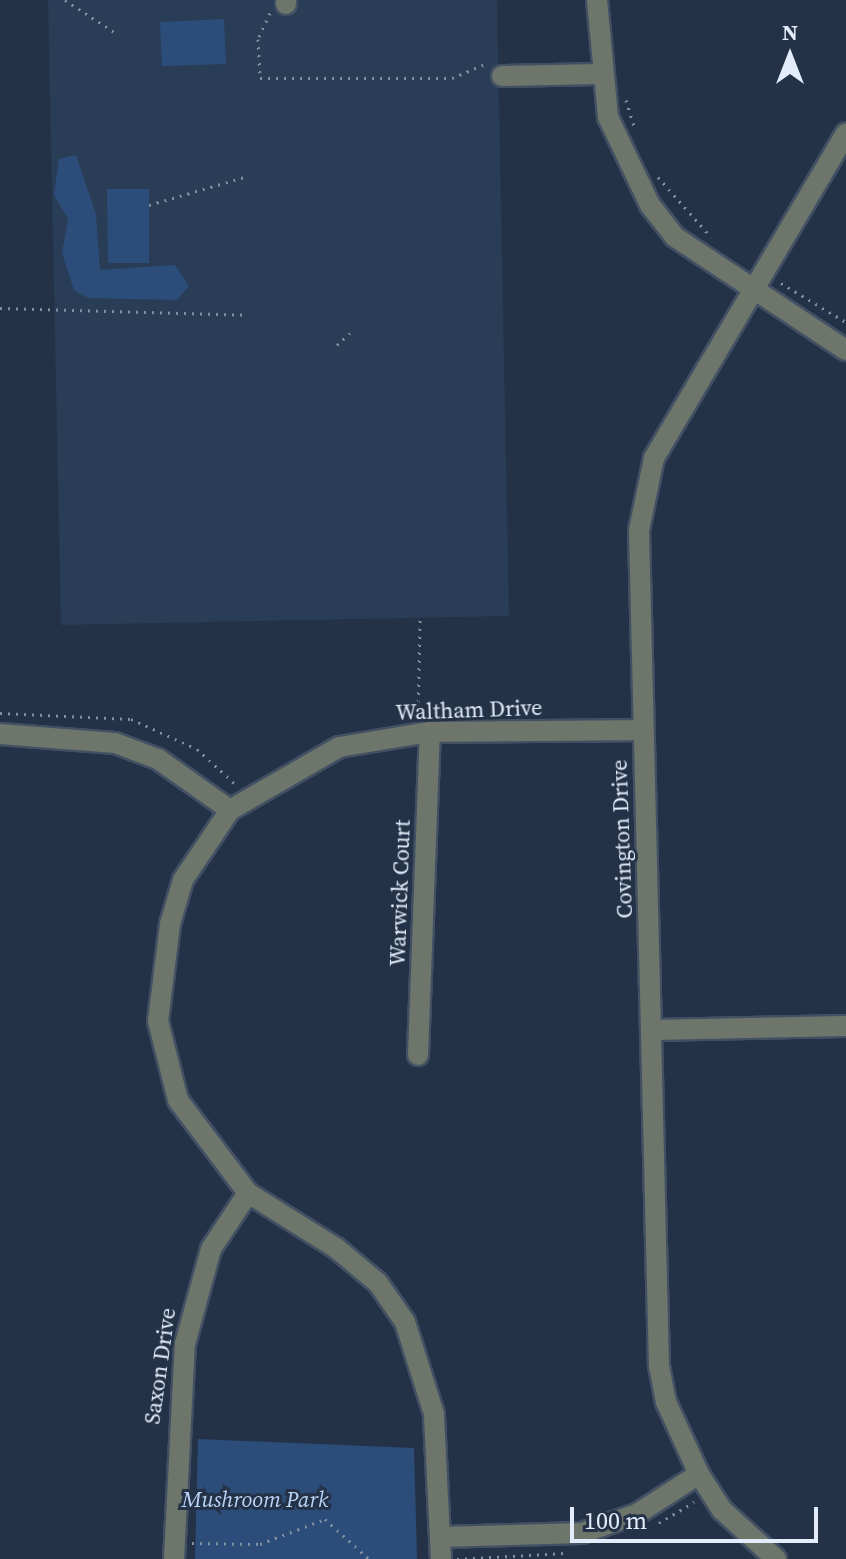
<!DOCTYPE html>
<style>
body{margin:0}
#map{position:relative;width:846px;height:1559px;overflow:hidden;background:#233247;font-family:"Source Serif 4",serif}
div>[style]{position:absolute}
.built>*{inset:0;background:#293d56}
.green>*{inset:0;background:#2c4d7a}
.path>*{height:3px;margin-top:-1.5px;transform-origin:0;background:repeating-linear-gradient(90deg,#828fa0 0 2px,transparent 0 8px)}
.roads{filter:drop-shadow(2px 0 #425064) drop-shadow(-2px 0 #425064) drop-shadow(0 2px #425064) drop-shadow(0 -2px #425064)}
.minor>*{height:20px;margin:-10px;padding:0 10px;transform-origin:10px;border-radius:10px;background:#6e756a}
span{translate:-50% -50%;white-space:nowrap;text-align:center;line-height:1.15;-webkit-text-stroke:6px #233247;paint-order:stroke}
.street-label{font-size:22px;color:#e2ecfa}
.park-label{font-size:22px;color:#bad4f7;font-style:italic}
.north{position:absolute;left:750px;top:16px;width:80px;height:80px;-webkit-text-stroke:6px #233247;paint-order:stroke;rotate:0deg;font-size:22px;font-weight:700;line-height:32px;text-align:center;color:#e2ecfa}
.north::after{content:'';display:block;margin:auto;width:28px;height:36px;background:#e2ecfa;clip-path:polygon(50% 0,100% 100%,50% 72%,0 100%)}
.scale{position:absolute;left:570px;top:1507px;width:248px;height:36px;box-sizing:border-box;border:4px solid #e2ecfa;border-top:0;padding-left:10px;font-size:24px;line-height:28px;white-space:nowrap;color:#e2ecfa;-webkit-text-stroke:6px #233247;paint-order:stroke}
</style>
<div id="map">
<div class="built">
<div style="clip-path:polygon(48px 0,497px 0,509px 616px,61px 625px)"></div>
</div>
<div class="green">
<div style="clip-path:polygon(224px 19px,226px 64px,162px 66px,160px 22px)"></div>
<div style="clip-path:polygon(76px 155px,96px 214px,100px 270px,175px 265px,189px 286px,177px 300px,88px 298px,74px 290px,62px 253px,68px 219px,54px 195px,59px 159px)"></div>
<div style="clip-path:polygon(107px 189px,149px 189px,149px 263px,108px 263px)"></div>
<div style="clip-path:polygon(198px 1439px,414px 1448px,417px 1559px,195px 1559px)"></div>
</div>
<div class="path">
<div style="left:65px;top:0;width:59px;rotate:33.1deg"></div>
<div style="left:270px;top:13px;width:29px;rotate:115deg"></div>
<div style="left:258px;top:39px;width:39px;rotate:87deg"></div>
<div style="left:260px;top:78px;width:192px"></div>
<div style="left:452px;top:78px;width:39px;rotate:-23deg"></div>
<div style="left:626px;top:100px;width:28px;rotate:73deg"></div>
<div style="left:658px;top:177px;width:80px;rotate:48.5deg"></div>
<div style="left:149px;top:205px;width:100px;rotate:-16.3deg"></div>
<div style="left:781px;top:283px;width:76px;rotate:31deg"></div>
<div style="left:0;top:308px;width:246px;rotate:1.6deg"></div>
<div style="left:337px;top:345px;width:18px;rotate:-43deg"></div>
<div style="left:0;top:713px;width:131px;rotate:2.6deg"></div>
<div style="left:131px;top:719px;width:72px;rotate:24.4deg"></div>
<div style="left:197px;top:749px;width:50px;rotate:42.6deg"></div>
<div style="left:418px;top:718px;width:99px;rotate:-88.8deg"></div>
<div style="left:659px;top:1523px;width:41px;rotate:-31deg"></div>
<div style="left:192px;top:1543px;width:68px;rotate:0.8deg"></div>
<div style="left:260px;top:1544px;width:70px;rotate:-21deg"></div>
<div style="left:325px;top:1519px;width:59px;rotate:42.3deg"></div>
<div style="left:457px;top:1559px;width:108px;rotate:-3.2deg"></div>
</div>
<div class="roads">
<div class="minor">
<div style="left:286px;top:0;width:4px;rotate:90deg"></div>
<div style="left:597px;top:0;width:118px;rotate:84.6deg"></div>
<div style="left:608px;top:117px;width:98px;rotate:64.5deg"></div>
<div style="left:650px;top:205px;width:41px;rotate:52deg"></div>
<div style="left:675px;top:237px;width:205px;rotate:33.5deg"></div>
<div style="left:502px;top:76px;width:98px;rotate:-1.2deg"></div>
<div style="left:0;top:734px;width:115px;rotate:4.5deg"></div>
<div style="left:115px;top:743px;width:46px;rotate:20.4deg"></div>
<div style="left:158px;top:759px;width:88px;rotate:35.3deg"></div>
<div style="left:652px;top:1030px;width:194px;rotate:-1.2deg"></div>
<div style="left:418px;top:1055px;width:323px;rotate:-87.9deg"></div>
<div style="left:441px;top:1537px;width:141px;rotate:-1.6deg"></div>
<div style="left:582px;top:1533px;width:58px;rotate:-19.1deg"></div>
<div style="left:637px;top:1514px;width:74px;rotate:-32.8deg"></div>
<div style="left:174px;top:1559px;width:215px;rotate:-87.1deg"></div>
<div style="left:185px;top:1344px;width:98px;rotate:-74.7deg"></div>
<div style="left:211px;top:1249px;width:67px;rotate:-56.5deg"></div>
<div style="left:441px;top:1559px;width:145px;rotate:-92.8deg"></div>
<div style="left:434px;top:1414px;width:96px;rotate:-107.5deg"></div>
<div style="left:405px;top:1322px;width:47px;rotate:-124.7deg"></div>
<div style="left:378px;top:1283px;width:55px;rotate:-140.2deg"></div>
<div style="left:336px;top:1248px;width:104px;rotate:-148deg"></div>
<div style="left:248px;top:1193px;width:116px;rotate:-127deg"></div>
<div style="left:178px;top:1100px;width:81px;rotate:-104.2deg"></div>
<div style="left:158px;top:1021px;width:98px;rotate:-82.9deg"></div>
<div style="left:170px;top:924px;width:46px;rotate:-73.5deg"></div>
<div style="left:183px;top:880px;width:84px;rotate:-56.1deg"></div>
<div style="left:230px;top:810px;width:126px;rotate:-30deg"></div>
<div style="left:339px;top:747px;width:92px;rotate:-9.4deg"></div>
<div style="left:430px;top:732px;width:212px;rotate:-0.5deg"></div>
<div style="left:776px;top:1559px;width:73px;rotate:-137.8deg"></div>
<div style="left:722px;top:1510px;width:43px;rotate:-122.6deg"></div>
<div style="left:699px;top:1474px;width:79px;rotate:-114.6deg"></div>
<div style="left:666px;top:1402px;width:36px;rotate:-101deg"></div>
<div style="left:659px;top:1367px;width:837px;rotate:-91.37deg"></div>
<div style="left:639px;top:530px;width:74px;rotate:-78.2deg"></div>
<div style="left:654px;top:458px;width:377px;rotate:-59.4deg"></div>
</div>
</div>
<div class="street-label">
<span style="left:469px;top:710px;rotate:-2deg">Waltham Drive</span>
<span style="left:622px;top:839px;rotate:-92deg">Covington Drive</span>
<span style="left:400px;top:893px;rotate:-88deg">Warwick Court</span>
<span style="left:160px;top:1366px;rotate:-82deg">Saxon Drive</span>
</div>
<div class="park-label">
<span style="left:255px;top:1500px">Mushroom Park</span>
</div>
<div class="north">N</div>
<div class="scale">100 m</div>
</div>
